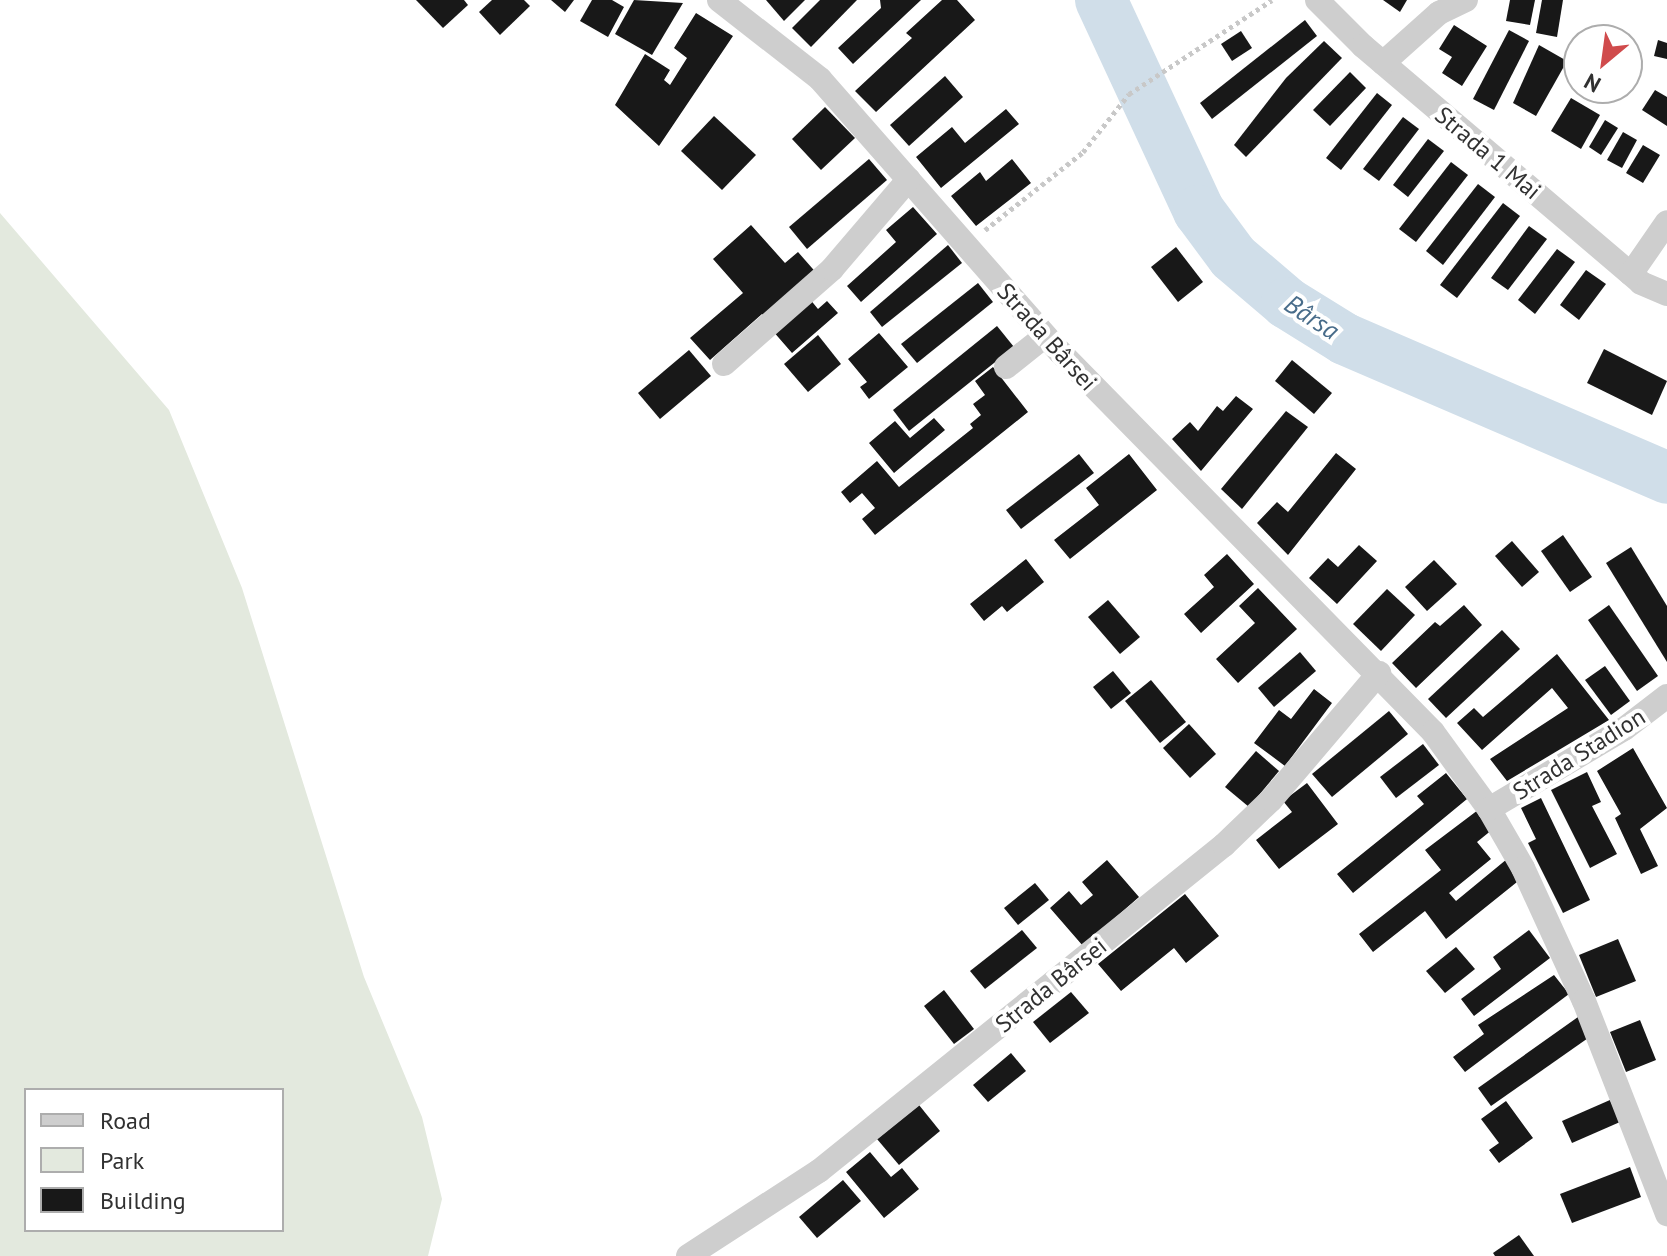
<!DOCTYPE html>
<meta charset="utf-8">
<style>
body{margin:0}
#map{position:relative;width:1667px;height:1256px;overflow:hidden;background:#fff;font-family:"PT Sans",sans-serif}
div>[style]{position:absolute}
.green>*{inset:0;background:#e3e9de}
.river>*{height:52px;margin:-26px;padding:0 26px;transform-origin:26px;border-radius:26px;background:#d0dee9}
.building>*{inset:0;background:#181818}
.path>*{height:5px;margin-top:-2.5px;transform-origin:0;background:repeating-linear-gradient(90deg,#c8c8c8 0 4px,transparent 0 8px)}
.street>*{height:24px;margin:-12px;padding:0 12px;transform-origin:12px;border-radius:12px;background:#cecece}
span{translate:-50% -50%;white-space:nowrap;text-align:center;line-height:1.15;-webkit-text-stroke:8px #fff;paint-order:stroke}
.street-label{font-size:24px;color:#313131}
.water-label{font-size:26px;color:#486c8a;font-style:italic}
.legend{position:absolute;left:24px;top:1088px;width:260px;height:144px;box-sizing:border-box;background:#fff;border:2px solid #adadad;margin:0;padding:10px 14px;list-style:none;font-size:24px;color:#313131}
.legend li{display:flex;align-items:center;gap:16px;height:40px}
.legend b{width:40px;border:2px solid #adadad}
.north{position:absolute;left:1563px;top:24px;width:80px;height:80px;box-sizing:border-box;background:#fff;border:2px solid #adadad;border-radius:50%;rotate:209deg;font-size:22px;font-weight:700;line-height:32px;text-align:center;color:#313131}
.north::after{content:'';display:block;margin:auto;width:28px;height:36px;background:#d04b4c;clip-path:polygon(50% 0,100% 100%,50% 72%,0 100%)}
</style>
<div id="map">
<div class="green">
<div style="clip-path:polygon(evenodd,0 213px,169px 410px,242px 588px,364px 977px,422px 1117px,442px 1199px,428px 1256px,0 1256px,0 213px,26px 1090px,282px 1090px,282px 1230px,26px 1230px,26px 1090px)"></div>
</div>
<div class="river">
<div style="left:1101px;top:0;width:233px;rotate:65.1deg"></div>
<div style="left:1199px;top:211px;width:57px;rotate:53.5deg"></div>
<div style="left:1233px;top:257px;width:71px;rotate:40.4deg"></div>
<div style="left:1287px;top:303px;width:68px;rotate:31.8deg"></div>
<div style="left:1345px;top:339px;width:351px;rotate:23.3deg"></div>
</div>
<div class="building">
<div style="clip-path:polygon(416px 0,464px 0,468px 5px,443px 28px)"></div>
<div style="clip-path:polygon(492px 0,524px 0,530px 6px,500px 35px,479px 12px)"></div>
<div style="clip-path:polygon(551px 0,574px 0,565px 12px)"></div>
<div style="clip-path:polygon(592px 0,612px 0,624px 7px,608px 37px,580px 21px)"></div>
<div style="clip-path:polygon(634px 0,683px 3px,652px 55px,615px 34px)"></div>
<div style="clip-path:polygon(766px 0,805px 0,784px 21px)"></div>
<div style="clip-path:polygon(820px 0,857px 0,811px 47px,792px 28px)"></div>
<div style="clip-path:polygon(880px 0,921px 0,853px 64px,838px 48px,881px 8px)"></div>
<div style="clip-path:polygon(942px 0,957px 0,975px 20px,876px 112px,855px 91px,912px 38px,906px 33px)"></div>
<div style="clip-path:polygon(1383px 0,1407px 0,1400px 12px)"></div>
<div style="clip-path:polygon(1510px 0,1535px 0,1530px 25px,1506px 21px)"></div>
<div style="clip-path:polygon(1542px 0,1563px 0,1557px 37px,1536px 33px)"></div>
<div style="clip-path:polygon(696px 13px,733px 36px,659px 146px,615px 105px,645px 54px,670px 70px,664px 80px,670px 85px,687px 58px,674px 48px)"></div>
<div style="clip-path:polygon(1305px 20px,1317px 36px,1212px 119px,1200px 103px)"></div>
<div style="clip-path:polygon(1454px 25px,1487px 46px,1462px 86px,1442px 73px,1452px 57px,1439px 49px)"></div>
<div style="clip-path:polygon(1509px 30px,1529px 41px,1494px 110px,1473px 99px)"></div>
<div style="clip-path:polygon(1241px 31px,1252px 48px,1232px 61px,1221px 44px)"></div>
<div style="clip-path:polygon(1658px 40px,1667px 43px,1667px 59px,1654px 56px)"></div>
<div style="clip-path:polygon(1324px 41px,1342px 58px,1246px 157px,1234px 145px,1286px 78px)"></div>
<div style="clip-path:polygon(1539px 45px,1567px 61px,1536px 116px,1513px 103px)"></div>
<div style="clip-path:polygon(1350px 72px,1366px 88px,1330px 126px,1313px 110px)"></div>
<div style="clip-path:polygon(945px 76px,963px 97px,909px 146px,890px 125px)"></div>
<div style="clip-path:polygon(1655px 90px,1667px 97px,1667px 126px,1642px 110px)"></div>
<div style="clip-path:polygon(1377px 93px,1392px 105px,1341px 170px,1326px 158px)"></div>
<div style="clip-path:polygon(1571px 98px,1600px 115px,1581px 149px,1551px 131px)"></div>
<div style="clip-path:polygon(825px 107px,855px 138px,821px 170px,792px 139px)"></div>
<div style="clip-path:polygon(1006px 109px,1019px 124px,941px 188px,916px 157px,952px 127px,965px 143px)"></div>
<div style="clip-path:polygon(714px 116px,756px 155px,722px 190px,681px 151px)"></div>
<div style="clip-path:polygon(1403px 117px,1419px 129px,1379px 181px,1363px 169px)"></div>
<div style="clip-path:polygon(1605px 120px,1618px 128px,1601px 155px,1589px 147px)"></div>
<div style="clip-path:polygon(1623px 132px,1637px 140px,1622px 168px,1607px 160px)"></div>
<div style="clip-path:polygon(1428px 139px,1444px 151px,1408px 197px,1393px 185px)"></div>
<div style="clip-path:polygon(1643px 145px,1660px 155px,1643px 183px,1626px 173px)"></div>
<div style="clip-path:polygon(869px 159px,887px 180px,807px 249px,789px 227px)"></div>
<div style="clip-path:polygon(1012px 159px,1031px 183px,976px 226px,951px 196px,980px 172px,986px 181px)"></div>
<div style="clip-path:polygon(1451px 162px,1468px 175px,1416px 242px,1399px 229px)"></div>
<div style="clip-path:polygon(1478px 184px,1495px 197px,1443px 265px,1426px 251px)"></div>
<div style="clip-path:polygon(1503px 203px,1520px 216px,1457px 298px,1440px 285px)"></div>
<div style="clip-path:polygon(913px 207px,937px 234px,861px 302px,847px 286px,896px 242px,886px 230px)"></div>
<div style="clip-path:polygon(751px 225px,785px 263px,798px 252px,819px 276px,768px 320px,762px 314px,710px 360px,690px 338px,743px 293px,713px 259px)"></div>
<div style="clip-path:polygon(1529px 226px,1547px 239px,1508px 290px,1491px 278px)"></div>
<div style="clip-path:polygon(948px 245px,962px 263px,882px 327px,870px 312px)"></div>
<div style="clip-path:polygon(1176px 247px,1203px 282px,1178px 302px,1151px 267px)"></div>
<div style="clip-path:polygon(1557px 249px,1575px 262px,1535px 314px,1518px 300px)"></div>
<div style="clip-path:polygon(1586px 270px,1606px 284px,1579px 320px,1560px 305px)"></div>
<div style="clip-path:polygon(978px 283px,993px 302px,917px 363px,901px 344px)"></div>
<div style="clip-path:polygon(809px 298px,818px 309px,827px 301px,838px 313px,792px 353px,772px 330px)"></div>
<div style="clip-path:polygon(997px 326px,1014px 347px,909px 431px,893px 410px)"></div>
<div style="clip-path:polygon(879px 333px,908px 367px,869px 399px,860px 387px,867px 382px,848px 359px)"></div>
<div style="clip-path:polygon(818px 335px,841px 364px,808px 392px,784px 364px)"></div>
<div style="clip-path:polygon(1604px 349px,1667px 381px,1652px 415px,1587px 383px)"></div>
<div style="clip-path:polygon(689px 350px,711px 376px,660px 419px,638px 393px)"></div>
<div style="clip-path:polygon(1292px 360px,1332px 393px,1314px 414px,1275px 381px)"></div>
<div style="clip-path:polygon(993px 367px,1028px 412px,875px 535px,862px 519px,875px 508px,862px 493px,850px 503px,841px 492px,877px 461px,899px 487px,973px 428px,970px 424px,981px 415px,973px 404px,985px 395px,975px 381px)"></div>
<div style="clip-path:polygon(1236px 396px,1253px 409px,1201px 471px,1172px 439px,1190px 422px,1198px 431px,1217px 406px,1223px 411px)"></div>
<div style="clip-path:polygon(1286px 411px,1308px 427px,1242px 509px,1221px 489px)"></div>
<div style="clip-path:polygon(934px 418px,945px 430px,894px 473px,869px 443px,895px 421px,910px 438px)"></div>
<div style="clip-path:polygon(1336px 453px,1356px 469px,1288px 555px,1257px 523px,1277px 502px,1288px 512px)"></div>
<div style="clip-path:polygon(1079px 454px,1094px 473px,1021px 529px,1006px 510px)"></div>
<div style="clip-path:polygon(1129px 454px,1157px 490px,1070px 559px,1054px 540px,1099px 505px,1086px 488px)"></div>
<div style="clip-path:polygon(1563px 535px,1592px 577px,1570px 592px,1541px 551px)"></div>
<div style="clip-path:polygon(1512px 541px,1539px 572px,1522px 587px,1495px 556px)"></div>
<div style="clip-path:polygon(1359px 545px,1377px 561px,1337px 604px,1309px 578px,1328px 558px,1338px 567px)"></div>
<div style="clip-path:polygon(1631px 547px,1667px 606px,1667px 662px,1606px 563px)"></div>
<div style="clip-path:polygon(1227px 554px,1254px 584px,1201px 633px,1184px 614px,1214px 587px,1204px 575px)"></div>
<div style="clip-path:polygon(1026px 559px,1044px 582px,1007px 612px,1002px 606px,984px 621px,970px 604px)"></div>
<div style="clip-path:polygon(1434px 560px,1457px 584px,1427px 611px,1405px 587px)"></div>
<div style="clip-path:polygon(1258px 588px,1297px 629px,1238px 683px,1216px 659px,1255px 623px,1239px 606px)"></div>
<div style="clip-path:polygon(1387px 589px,1415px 615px,1381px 651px,1353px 624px)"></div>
<div style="clip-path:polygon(1108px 600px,1140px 637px,1120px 654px,1088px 617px)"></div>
<div style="clip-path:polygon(1464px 605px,1482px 625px,1416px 688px,1392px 663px,1435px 622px,1440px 626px)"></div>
<div style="clip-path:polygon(1609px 605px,1658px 676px,1637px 691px,1588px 620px)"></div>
<div style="clip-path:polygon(1502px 630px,1520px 649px,1446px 718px,1428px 699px)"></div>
<div style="clip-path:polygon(1300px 652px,1316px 671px,1274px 707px,1258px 688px)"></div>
<div style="clip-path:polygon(1557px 654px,1609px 720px,1507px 781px,1490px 759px,1568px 708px,1552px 688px,1482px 750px,1457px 723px,1474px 708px,1483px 717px)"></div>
<div style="clip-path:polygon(1605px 666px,1630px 701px,1611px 715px,1585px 680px)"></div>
<div style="clip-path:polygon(1113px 671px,1131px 693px,1111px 709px,1093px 687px)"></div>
<div style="clip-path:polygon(1151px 680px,1186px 722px,1160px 743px,1125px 701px)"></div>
<div style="clip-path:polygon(1314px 689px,1332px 703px,1285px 766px,1254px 743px,1279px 710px,1291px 719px)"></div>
<div style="clip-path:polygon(1389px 711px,1408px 734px,1332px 797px,1312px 774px)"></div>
<div style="clip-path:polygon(1189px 724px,1216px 754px,1190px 778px,1163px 748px)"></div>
<div style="clip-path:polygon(1423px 744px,1439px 765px,1396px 798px,1380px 777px)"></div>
<div style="clip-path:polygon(1633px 748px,1667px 808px,1640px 829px,1658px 866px,1641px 874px,1615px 818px,1621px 814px,1597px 771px)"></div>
<div style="clip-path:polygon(1256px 751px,1279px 771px,1249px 807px,1225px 787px)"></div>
<div style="clip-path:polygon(1587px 772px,1601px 802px,1592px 806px,1617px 854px,1590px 868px,1551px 790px)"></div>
<div style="clip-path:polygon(1446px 773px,1467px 799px,1353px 893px,1337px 874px,1424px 804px,1417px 796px)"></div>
<div style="clip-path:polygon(1307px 783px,1338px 824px,1279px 869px,1256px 840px,1292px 812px,1283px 801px)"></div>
<div style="clip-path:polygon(1541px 798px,1590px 900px,1563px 913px,1528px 843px,1536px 839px,1521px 808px)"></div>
<div style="clip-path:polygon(1478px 810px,1493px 829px,1477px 842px,1491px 859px,1449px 893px,1456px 901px,1507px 859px,1522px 878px,1446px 939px,1425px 911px,1373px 952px,1359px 934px,1441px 870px,1425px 850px)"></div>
<div style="clip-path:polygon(1107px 860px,1139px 897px,1083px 946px,1050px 908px,1069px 891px,1081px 905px,1093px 895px,1082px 882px)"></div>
<div style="clip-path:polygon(1035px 883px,1049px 900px,1018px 925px,1004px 908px)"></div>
<div style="clip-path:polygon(1185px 894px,1219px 936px,1186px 963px,1174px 948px,1121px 991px,1098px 964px)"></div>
<div style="clip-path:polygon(1022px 930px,1037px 948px,985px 989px,970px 971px)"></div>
<div style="clip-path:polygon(1529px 930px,1550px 958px,1474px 1016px,1461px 999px,1501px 969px,1493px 957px)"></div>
<div style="clip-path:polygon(1618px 939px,1636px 981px,1596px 997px,1579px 955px)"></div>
<div style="clip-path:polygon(1456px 947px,1475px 969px,1445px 993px,1426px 971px)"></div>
<div style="clip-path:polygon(1554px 975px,1569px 994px,1465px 1072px,1453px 1057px,1484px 1034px,1478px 1025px)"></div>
<div style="clip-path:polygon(944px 990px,974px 1029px,954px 1044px,924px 1006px)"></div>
<div style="clip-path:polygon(1071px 992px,1089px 1013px,1050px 1043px,1033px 1022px)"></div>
<div style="clip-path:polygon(1578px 1017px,1591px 1036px,1491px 1106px,1478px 1088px)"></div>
<div style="clip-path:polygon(1640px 1020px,1656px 1060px,1626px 1072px,1610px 1032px)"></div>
<div style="clip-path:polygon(1011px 1053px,1026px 1071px,988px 1102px,973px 1085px)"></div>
<div style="clip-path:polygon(1610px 1100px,1620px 1122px,1572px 1143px,1562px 1121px)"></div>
<div style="clip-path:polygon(1506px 1101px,1533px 1138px,1499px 1163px,1489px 1150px,1499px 1143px,1481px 1119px)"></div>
<div style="clip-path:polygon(919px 1105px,940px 1131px,899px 1165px,877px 1139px)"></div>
<div style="clip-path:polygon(870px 1152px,891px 1177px,902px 1168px,919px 1189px,884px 1218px,846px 1172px)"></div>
<div style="clip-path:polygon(1630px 1167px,1641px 1197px,1572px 1223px,1560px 1194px)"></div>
<div style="clip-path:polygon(843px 1180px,861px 1201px,817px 1238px,799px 1217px)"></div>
<div style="clip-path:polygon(1519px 1235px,1534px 1256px,1495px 1256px,1493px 1253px)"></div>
</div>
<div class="path">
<div style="left:985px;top:230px;width:125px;rotate:-38.5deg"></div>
<div style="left:1083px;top:152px;width:74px;rotate:-51.6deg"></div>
<div style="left:1129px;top:94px;width:171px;rotate:-33.3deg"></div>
</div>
<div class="street">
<div style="left:719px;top:0;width:128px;rotate:38deg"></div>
<div style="left:820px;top:79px;width:363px;rotate:48.7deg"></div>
<div style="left:1060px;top:352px;width:532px;rotate:45.53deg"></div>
<div style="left:1433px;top:732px;width:95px;rotate:54deg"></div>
<div style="left:1489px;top:809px;width:68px;rotate:60deg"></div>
<div style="left:1523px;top:868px;width:146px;rotate:65.4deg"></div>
<div style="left:1584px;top:1001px;width:229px;rotate:68.7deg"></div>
<div style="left:1317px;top:0;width:65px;rotate:45deg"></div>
<div style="left:1363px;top:46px;width:365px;rotate:40.4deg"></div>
<div style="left:1641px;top:283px;width:28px;rotate:23deg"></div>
<div style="left:1383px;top:63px;width:75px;rotate:-41.8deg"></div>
<div style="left:1439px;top:13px;width:30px;rotate:-26deg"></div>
<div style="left:1631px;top:274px;width:63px;rotate:-55.3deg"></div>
<div style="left:724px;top:364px;width:144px;rotate:-41.3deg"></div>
<div style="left:832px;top:269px;width:118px;rotate:-49.5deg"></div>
<div style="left:1006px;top:367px;width:50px;rotate:-38.5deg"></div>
<div style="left:1489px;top:809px;width:157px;rotate:-30.7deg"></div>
<div style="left:1624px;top:729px;width:54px;rotate:-37.5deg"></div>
<div style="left:688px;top:1256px;width:156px;rotate:-33deg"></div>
<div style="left:819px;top:1171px;width:520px;rotate:-38.83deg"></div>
<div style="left:1224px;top:845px;width:65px;rotate:-43.8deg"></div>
<div style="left:1271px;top:800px;width:167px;rotate:-49.6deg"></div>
</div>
<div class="street-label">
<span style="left:1488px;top:153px;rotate:40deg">Strada 1 Mai</span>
<span style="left:1047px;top:337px;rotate:48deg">Strada Bârsei</span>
<span style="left:1579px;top:754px;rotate:-32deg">Strada Stadion</span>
<span style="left:1051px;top:985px;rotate:-39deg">Strada Bârsei</span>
</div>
<div class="water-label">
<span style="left:1312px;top:317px;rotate:33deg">Bârsa</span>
</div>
<ul class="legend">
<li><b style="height:10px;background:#cecece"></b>Road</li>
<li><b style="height:22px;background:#e3e9de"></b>Park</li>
<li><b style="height:22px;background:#181818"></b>Building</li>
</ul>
<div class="north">N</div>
</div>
